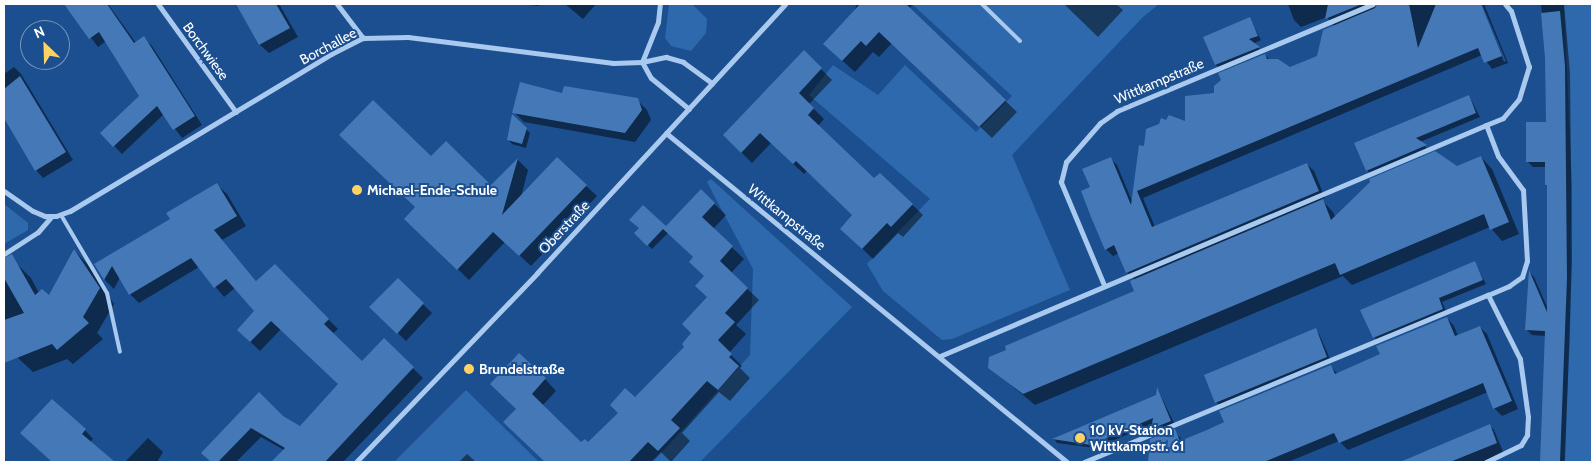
<!DOCTYPE html>
<meta charset="utf-8">
<style>
body{margin:0}
#map{position:relative;width:1596px;height:466px;overflow:hidden;background:#1b4f8f;font-family:Cabin,sans-serif}
div>[style]{position:absolute}
.green>*{inset:0;background:#2e69ad}
.shadow>*{inset:0;background:#0007}
.building>*{inset:0;background:#4478b7}
.lane>*{height:4px;margin:-2px;padding:0 2px;transform-origin:2px;border-radius:2px;background:#a9c9ee}
.street>*{height:5px;margin:-2.5px;padding:0 2.5px;transform-origin:2.5px;border-radius:2.5px;background:#a9c9ee}
.dots>*{width:14px;height:14px;translate:-50% -50%;box-sizing:border-box;border:2px solid #1b4f8f;border-radius:50%}
span{translate:-50% -50%;white-space:nowrap;text-align:center;line-height:1.15;-webkit-text-stroke:4px #1b4f8f;paint-order:stroke}
.street-label{font-size:14px;color:#fff}
.poi-label{font-size:14px;color:#fff;font-weight:700}
.left{translate:0 -50%;text-align:left}
.frame{position:absolute;inset:0;border:5px solid #fff;pointer-events:none}
.north{position:absolute;left:20px;top:20px;width:50px;height:50px;box-sizing:border-box;background:#1b4f8f;border:1px solid #7695bc;border-radius:50%;rotate:336deg;font-size:14px;font-weight:700;line-height:20px;text-align:center;color:#fff}
.north::after{content:'';display:block;margin:auto;width:18px;height:22px;background:#ffd166;clip-path:polygon(50% 0,100% 100%,50% 72%,0 100%)}
</style>
<div id="map">
<div class="green">
<div style="clip-path:polygon(669px 4px,692px 4px,707px 19px,706px 33px,691px 51px,671px 46px,665px 38px)"></div>
<div style="clip-path:polygon(912px 4px,1159px 4px,1142px 18px,1012px 155px,1070px 290px,952px 339px,942px 340px,883px 291px,867px 264px,930px 199px,809px 95px,833px 65px,878px 95px,905px 65px,976px 132px,1012px 96px)"></div>
<div style="clip-path:polygon(1564px 4px,1592px 4px,1592px 462px,1564px 462px,1570px 338px,1572px 186px)"></div>
<div style="clip-path:polygon(711px 179px,852px 307px,700px 462px,653px 462px,750px 355px,753px 269px,707px 182px)"></div>
<div style="clip-path:polygon(4px 204px,28px 223px,28px 230px,4px 244px)"></div>
<div style="clip-path:polygon(466px 390px,539px 462px,394px 462px)"></div>
</div>
<div class="shadow">
<div style="clip-path:polygon(66px 4px,108px 4px,136px 43px,144px 38px,152px 46px,202px 125px,182px 138px,164px 114px,122px 154px,102px 133px,141px 96px,106px 41px,98px 47px)"></div>
<div style="clip-path:polygon(237px 4px,279px 4px,298px 37px,269px 53px,260px 45px)"></div>
<div style="clip-path:polygon(521px 4px,539px 4px,539px 6px)"></div>
<div style="clip-path:polygon(565px 4px,596px 4px,583px 19px)"></div>
<div style="clip-path:polygon(857px 4px,913px 4px,909px 9px,1017px 112px,992px 138px,892px 43px,879px 57px,873px 52px,855px 72px,837px 56px)"></div>
<div style="clip-path:polygon(1064px 4px,1116px 4px,1123px 10px,1098px 37px)"></div>
<div style="clip-path:polygon(1288px 4px,1480px 4px,1504px 62px,1506px 61px,1482px 4px,1484px 4px,1508px 63px,1492px 69px,1482px 55px,1143px 198px,1155px 227px,1307px 164px,1314px 171px,1325px 198px,1321px 199px,1333px 212px,1336px 218px,1481px 157px,1492px 169px,1519px 234px,1502px 241px,1490px 227px,1352px 285px,1343px 276px,1035px 405px,989px 367px,1136px 292px,1135px 280px,1127px 272px,1119px 253px,1113px 256px,1106px 249px,1091px 188px,1110px 158px,1117px 165px,1132px 201px,1145px 147px,1186px 123px,1215px 94px,1265px 55px,1270px 60px,1290px 68px,1318px 57px,1334px 26px,1327px 17px,1301px 27px,1294px 20px)"></div>
<div style="clip-path:polygon(1541px 4px,1564px 4px,1570px 73px,1572px 261px,1565px 462px,1541px 462px,1546px 336px,1532px 335px,1526px 329px,1530px 273px,1534px 277px,1548px 309px,1548px 187px,1546px 184px,1546px 167px,1533px 167px,1527px 161px,1547px 124px,1546px 53px)"></div>
<div style="clip-path:polygon(1250px 19px,1261px 40px,1253px 44px,1262px 51px,1220px 69px,1216px 65px,1205px 37px)"></div>
<div style="clip-path:polygon(804px 52px,832px 80px,809px 104px,824px 119px,818px 126px,874px 180px,880px 174px,923px 215px,903px 237px,898px 233px,873px 259px,842px 229px,854px 216px,807px 171px,804px 174px,771px 143px,752px 163px,724px 135px)"></div>
<div style="clip-path:polygon(14px 67px,21px 74px,73px 160px,43px 178px,36px 170px,5px 118px,13px 113px,4px 101px,4px 74px)"></div>
<div style="clip-path:polygon(563px 95px,637px 100px,647px 110px,651px 120px,635px 142px,524px 122px,514px 112px)"></div>
<div style="clip-path:polygon(1469px 96px,1480px 117px,1420px 142px,1429px 150px,1371px 175px,1367px 170px)"></div>
<div style="clip-path:polygon(526px 129px,530px 133px,526px 148px,512px 144px,508px 139px)"></div>
<div style="clip-path:polygon(431px 158px,491px 187px,518px 160px,528px 170px,521px 197px,586px 186px,597px 196px,531px 266px,505px 242px,469px 280px,406px 219px,416px 208px)"></div>
<div style="clip-path:polygon(217px 185px,227px 194px,246px 226px,222px 240px,257px 282px,275px 266px,338px 329px,332px 334px,362px 363px,384px 340px,423px 378px,343px 462px,273px 462px,284px 450px,261px 437px,236px 462px,212px 462px,203px 453px,259px 394px,283px 418px,300px 428px,339px 384px,281px 329px,260px 351px,238px 330px,256px 311px,235px 288px,224px 297px,199px 267px,139px 303px,130px 294px,120px 277px,114px 289px,105px 280px,96px 265px,172px 220px)"></div>
<div style="clip-path:polygon(701px 191px,726px 215px,713px 229px,744px 259px,731px 273px,759px 300px,736px 325px,746px 334px,729px 353px,742px 366px,740px 368px,750px 378px,730px 401px,719px 392px,682px 433px,690px 441px,671px 462px,661px 452px,651px 462px,547px 462px,505px 422px,545px 379px,556px 391px,542px 406px,581px 444px,588px 444px,686px 347px,708px 297px,706px 277px,694px 258px,668px 233px,652px 249px,636px 233px,666px 228px)"></div>
<div style="clip-path:polygon(75px 251px,89px 266px,114px 304px,97px 333px,103px 339px,73px 364px,67px 359px,33px 372px,18px 358px,4px 324px,4px 270px,16px 263px,31px 278px,39px 293px,50px 297px)"></div>
<div style="clip-path:polygon(1475px 263px,1486px 284px,1442px 302px,1447px 313px,1378px 341px,1374px 337px)"></div>
<div style="clip-path:polygon(398px 280px,432px 313px,406px 341px,371px 307px)"></div>
<div style="clip-path:polygon(1447px 318px,1454px 326px,1458px 336px,1480px 327px,1487px 334px,1518px 409px,1502px 416px,1494px 408px,1488px 392px,1348px 450px,1339px 441px,1288px 462px,1149px 462px,1151px 440px,1174px 431px,1183px 441px,1207px 431px,1330px 366px,1338px 374px,1382px 355px)"></div>
<div style="clip-path:polygon(1315px 330px,1319px 334px,1331px 361px,1221px 406px,1216px 402px)"></div>
<div style="clip-path:polygon(1158px 390px,1175px 425px,1157px 433px,1153px 429px,1153px 424px,1095px 448px,1057px 443px,1054px 439px,1157px 396px)"></div>
<div style="clip-path:polygon(1490px 426px,1494px 430px,1504px 454px,1488px 462px,1402px 462px)"></div>
<div style="clip-path:polygon(85px 430px,93px 439px,90px 442px,113px 462px,53px 462px,38px 447px)"></div>
<div style="clip-path:polygon(148px 438px,163px 452px,157px 462px,125px 462px)"></div>
<div style="clip-path:polygon(467px 454px,476px 462px,459px 462px)"></div>
</div>
<div class="building">
<div style="clip-path:polygon(64px 4px,107px 4px,134px 43px,144px 36px,195px 116px,173px 130px,157px 106px,113px 147px,100px 133px,139px 96px,99px 32px,89px 39px)"></div>
<div style="clip-path:polygon(236px 4px,276px 4px,290px 28px,259px 45px)"></div>
<div style="clip-path:polygon(860px 4px,906px 4px,1006px 100px,979px 127px,879px 32px,866px 46px,861px 41px,842px 61px,823px 44px)"></div>
<div style="clip-path:polygon(1328px 4px,1362px 4px,1325px 19px)"></div>
<div style="clip-path:polygon(1377px 4px,1409px 4px,1418px 48px,1436px 4px,1481px 4px,1502px 56px,1484px 63px,1478px 48px,1137px 191px,1152px 227px,1307px 163px,1319px 191px,1126px 273px,1114px 245px,1105px 250px,1091px 217px,1081px 191px,1090px 187px,1082px 169px,1111px 157px,1131px 205px,1139px 145px,1144px 146px,1146px 129px,1159px 124px,1161px 118px,1166px 120px,1169px 115px,1185px 121px,1185px 96px,1214px 93px,1214px 86px,1221px 80px,1218px 73px,1265px 54px,1267px 59px,1278px 59px,1290px 67px,1317px 56px,1323px 30px,1375px 8px)"></div>
<div style="clip-path:polygon(1560px 11px,1565px 66px,1567px 278px,1560px 462px,1540px 462px,1545px 331px,1525px 330px,1529px 270px,1547px 312px,1547px 185px,1545px 185px,1545px 162px,1526px 162px,1526px 122px,1546px 122px,1545px 58px,1541px 13px)"></div>
<div style="clip-path:polygon(1250px 17px,1258px 36px,1249px 39px,1260px 47px,1215px 65px,1203px 37px)"></div>
<div style="clip-path:polygon(804px 50px,822px 68px,799px 93px,814px 108px,808px 115px,874px 178px,880px 173px,913px 204px,891px 227px,887px 223px,862px 249px,840px 229px,852px 215px,796px 161px,793px 164px,760px 133px,741px 153px,723px 135px)"></div>
<div style="clip-path:polygon(20px 76px,66px 152px,35px 171px,4px 118px,4px 89px)"></div>
<div style="clip-path:polygon(520px 82px,562px 93px,564px 86px,638px 98px,642px 110px,625px 133px,512px 113px)"></div>
<div style="clip-path:polygon(1469px 95px,1476px 113px,1416px 138px,1427px 145px,1366px 171px,1354px 143px)"></div>
<div style="clip-path:polygon(373px 100px,431px 156px,446px 141px,491px 185px,518px 158px,502px 215px,557px 157px,587px 185px,519px 256px,493px 232px,457px 270px,404px 219px,415px 207px,339px 135px)"></div>
<div style="clip-path:polygon(512px 114px,527px 128px,522px 144px,507px 140px)"></div>
<div style="clip-path:polygon(1435px 151px,1457px 166px,1481px 156px,1509px 222px,1490px 230px,1484px 214px,1340px 275px,1335px 263px,1023px 394px,988px 368px,989px 357px,1006px 350px,1005px 346px,1134px 291px,1130px 281px,1323px 199px,1331px 220px,1370px 182px,1369px 179px)"></div>
<div style="clip-path:polygon(217px 183px,237px 216px,214px 230px,256px 281px,275px 264px,329px 319px,324px 324px,362px 361px,384px 338px,414px 367px,325px 462px,271px 462px,285px 448px,251px 428px,218px 462px,211px 462px,201px 453px,259px 392px,283px 416px,300px 426px,338px 384px,271px 321px,250px 342px,237px 330px,254px 311px,226px 279px,214px 288px,191px 258px,129px 295px,112px 266px,104px 280px,94px 264px,170px 219px,166px 213px)"></div>
<div style="clip-path:polygon(701px 189px,715px 203px,702px 217px,733px 246px,720px 261px,748px 288px,725px 313px,735px 322px,718px 340px,732px 354px,729px 357px,739px 366px,718px 390px,707px 381px,671px 420px,680px 428px,658px 451px,648px 442px,629px 462px,545px 462px,503px 422px,516px 409px,490px 384px,519px 353px,546px 378px,532px 394px,581px 442px,585px 439px,588px 442px,618px 413px,610px 405px,625px 388px,635px 397px,684px 347px,682px 344px,691px 333px,682px 324px,707px 297px,695px 286px,704px 276px,689px 262px,693px 257px,663px 229px,647px 246px,634px 233px,639px 228px,629px 220px,643px 205px,666px 226px)"></div>
<div style="clip-path:polygon(74px 249px,100px 288px,83px 317px,89px 323px,57px 350px,52px 344px,4px 363px,4px 320px,24px 313px,4px 278px,4px 258px,12px 254px,35px 295px,42px 289px,49px 295px)"></div>
<div style="clip-path:polygon(1475px 261px,1483px 280px,1439px 298px,1443px 309px,1373px 338px,1360px 310px)"></div>
<div style="clip-path:polygon(398px 278px,424px 303px,397px 334px,369px 307px)"></div>
<div style="clip-path:polygon(1447px 317px,1455px 336px,1480px 326px,1512px 401px,1493px 409px,1483px 383px,1339px 443px,1334px 433px,1264px 462px,1148px 462px,1150px 439px,1175px 429px,1180px 441px,1207px 430px,1224px 422px,1219px 411px,1331px 365px,1335px 374px,1380px 354px,1376px 346px)"></div>
<div style="clip-path:polygon(1316px 328px,1327px 357px,1215px 403px,1204px 375px)"></div>
<div style="clip-path:polygon(1157px 387px,1171px 421px,1151px 429px,1153px 418px,1091px 445px,1052px 439px,1156px 395px)"></div>
<div style="clip-path:polygon(52px 399px,86px 429px,82px 434px,115px 462px,52px 462px,20px 433px)"></div>
<div style="clip-path:polygon(1490px 424px,1497px 443px,1450px 462px,1400px 462px)"></div>
</div>
<div class="lane">
<div style="left:982px;top:4px;width:53px;rotate:44.2deg"></div>
<div style="left:61px;top:215px;width:91px;rotate:59.5deg"></div>
<div style="left:107px;top:293px;width:60px;rotate:77.6deg"></div>
</div>
<div class="street">
<div style="left:158px;top:4px;width:133px;rotate:54.2deg"></div>
<div style="left:337px;top:4px;width:43px;rotate:52.6deg"></div>
<div style="left:642px;top:62px;width:18px;rotate:61deg"></div>
<div style="left:651px;top:78px;width:49px;rotate:39.2deg"></div>
<div style="left:642px;top:62px;width:43px;rotate:-68.2deg"></div>
<div style="left:658px;top:22px;width:18px;rotate:-84deg"></div>
<div style="left:666px;top:133px;width:519px;rotate:39.37deg"></div>
<div style="left:4px;top:191px;width:35px;rotate:35deg"></div>
<div style="left:33px;top:211px;width:13px;rotate:23deg"></div>
<div style="left:45px;top:216px;width:11px"></div>
<div style="left:56px;top:216px;width:15px;rotate:-20deg"></div>
<div style="left:70px;top:211px;width:305px;rotate:-31deg"></div>
<div style="left:331px;top:54px;width:36px;rotate:-27deg"></div>
<div style="left:363px;top:38px;width:45px;rotate:-1.3deg"></div>
<div style="left:408px;top:37px;width:207px;rotate:7.2deg"></div>
<div style="left:613px;top:63px;width:29px;rotate:-2deg"></div>
<div style="left:642px;top:62px;width:25px;rotate:-12deg"></div>
<div style="left:666px;top:57px;width:18px;rotate:16deg"></div>
<div style="left:683px;top:62px;width:36px;rotate:36deg"></div>
<div style="left:4px;top:254px;width:40px;rotate:-32.9deg"></div>
<div style="left:38px;top:232px;width:20px;rotate:-49deg"></div>
<div style="left:1104px;top:285px;width:112px;rotate:-112.7deg"></div>
<div style="left:1061px;top:182px;width:21px;rotate:-76deg"></div>
<div style="left:1066px;top:162px;width:52px;rotate:-48.9deg"></div>
<div style="left:1100px;top:123px;width:21px;rotate:-35deg"></div>
<div style="left:1117px;top:111px;width:277px;rotate:-22.7deg"></div>
<div style="left:940px;top:356px;width:593px;rotate:-22.93deg"></div>
<div style="left:356px;top:462px;width:262px;rotate:-46.2deg"></div>
<div style="left:537px;top:273px;width:366px;rotate:-47.3deg"></div>
<div style="left:1084px;top:462px;width:437px;rotate:-22.5deg"></div>
<div style="left:1486px;top:462px;width:39px;rotate:-26deg"></div>
<div style="left:1521px;top:445px;width:12px;rotate:-59deg"></div>
<div style="left:1527px;top:435px;width:18px;rotate:-87deg"></div>
<div style="left:1528px;top:417px;width:59px;rotate:-97.9deg"></div>
<div style="left:1520px;top:359px;width:72px;rotate:-116.6deg"></div>
<div style="left:1488px;top:295px;width:23px;rotate:-23deg"></div>
<div style="left:1509px;top:286px;width:16px;rotate:-35deg"></div>
<div style="left:1522px;top:277px;width:17px;rotate:-73deg"></div>
<div style="left:1527px;top:261px;width:71px;rotate:-93.2deg"></div>
<div style="left:1523px;top:190px;width:42px;rotate:-126.3deg"></div>
<div style="left:1498px;top:156px;width:33px;rotate:-111deg"></div>
<div style="left:1486px;top:125px;width:18px;rotate:-22deg"></div>
<div style="left:1503px;top:118px;width:25px;rotate:-50deg"></div>
<div style="left:1519px;top:99px;width:34px;rotate:-73deg"></div>
<div style="left:1529px;top:67px;width:59px;rotate:-107.8deg"></div>
<div style="left:1511px;top:11px;width:9px;rotate:-131deg"></div>
</div>
<div class="dots">
<div style="left:357px;top:190px;background:#ffd166"></div>
<div style="left:469px;top:369px;background:#ffd166"></div>
<div style="left:1080px;top:438px;background:#ffd166"></div>
</div>
<div class="street-label">
<span style="left:328px;top:46px;rotate:-28deg">Borchallee</span>
<span style="left:206px;top:51px;rotate:54deg">Borchwiese</span>
<span style="left:1159px;top:81px;rotate:-23deg">Wittkampstraße</span>
<span style="left:787px;top:217px;rotate:39deg">Wittkampstraße</span>
<span style="left:564px;top:227px;rotate:-47deg">Oberstraße</span>
</div>
<div class="poi-label">
<span class="left" style="left:367px;top:190px">Michael-Ende-Schule</span>
<span class="left" style="left:479px;top:369px">Brundelstraße</span>
<span class="left" style="left:1090px;top:438px">10 kV-Station<br>Wittkampstr. 61</span>
</div>
<div class="frame"></div>
<div class="north">N</div>
</div>
